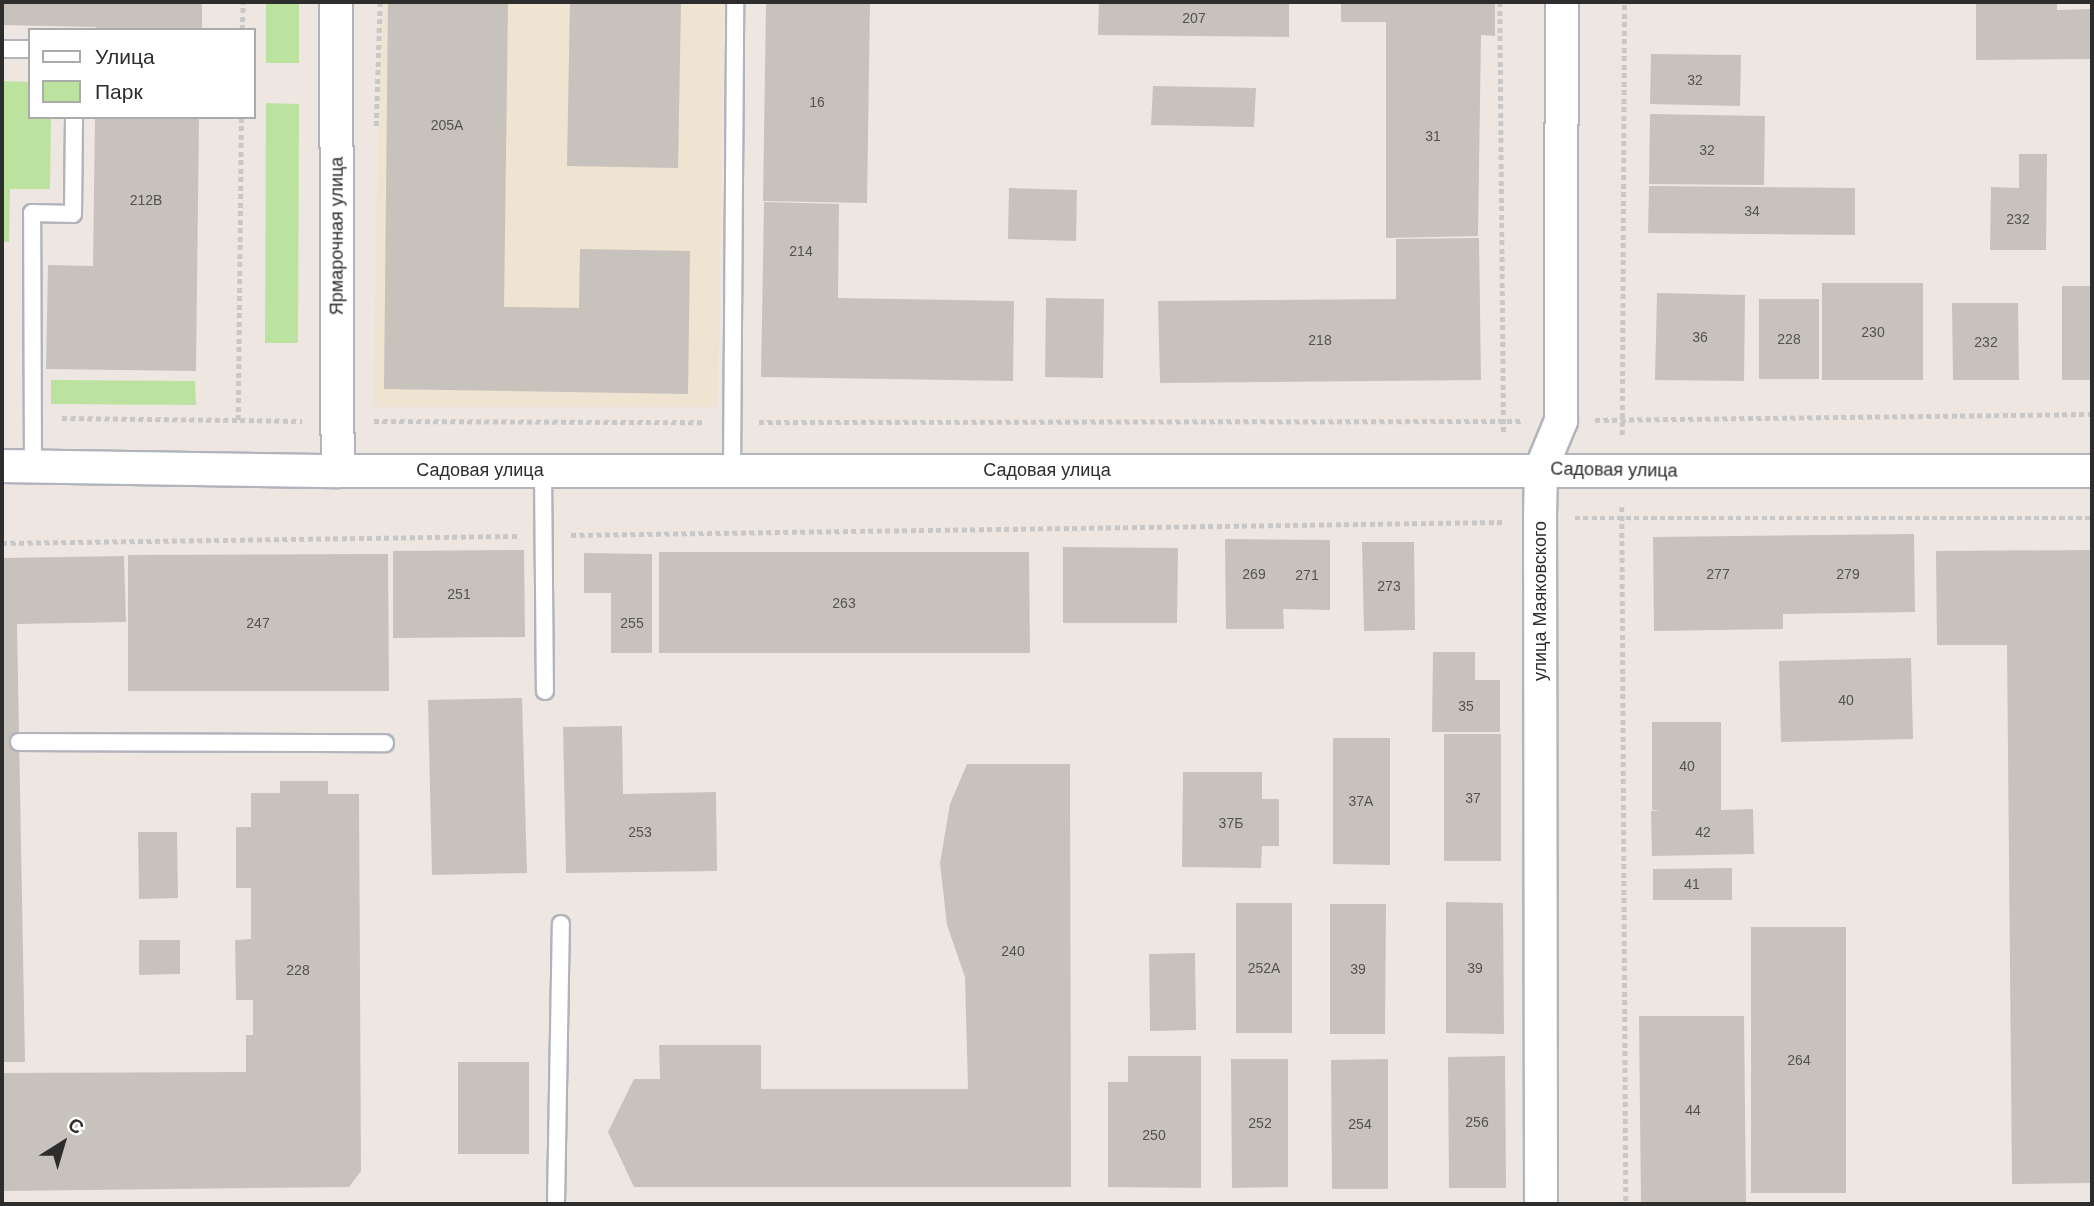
<!DOCTYPE html>
<meta charset="utf-8">
<style>
body{margin:0}
#map{position:relative;width:2094px;height:1206px;overflow:hidden;background:#eee7e1;font-family:Arial,sans-serif}
div>[style]{position:absolute}
.education>*{inset:0;background:#efe3d1}
.green>*{inset:0;background:#bbe39f}
.building>*{inset:0;background:#c7c2bc}
.path>*{height:4.5px;margin-top:-2.25px;transform-origin:0;background:repeating-linear-gradient(90deg,#c8c8c8 0 5px,transparent 0 8.5px)}
.roads{filter:drop-shadow(2px 0 #b1b4bd) drop-shadow(-2px 0 #b1b4bd) drop-shadow(0 2px #b1b4bd) drop-shadow(0 -2px #b1b4bd)}
.lane>*{height:16px;margin:-8px;padding:0 8px;transform-origin:8px;border-radius:8px;background:#fff}
.street>*{height:32px;margin:-16px;padding:0 16px;transform-origin:16px;border-radius:16px;background:#fff}
span{translate:-50% -50%;white-space:nowrap;text-align:center;line-height:1.15;-webkit-text-stroke:5px #fff;paint-order:stroke}
.number-label{font-size:14px;color:#545251}
.number-label span{-webkit-text-stroke-width:0}
.street-label{font-size:18px;color:#2d2d2d}
.frame{position:absolute;inset:0;border:4px solid #2d2d2d;pointer-events:none}
.legend{position:absolute;left:28px;top:28px;width:228px;height:91px;box-sizing:border-box;background:#fff;border:2px solid #ababab;margin:0;padding:9px 12px;list-style:none;font-size:21px;color:#2d2d2d}
.legend li{display:flex;align-items:center;gap:14px;height:35px}
.legend b{width:35px;border:2px solid #ababab}
.north{position:absolute;left:28px;top:1108px;width:70px;height:70px;-webkit-text-stroke:5px #fff;paint-order:stroke;rotate:37deg;font-size:19px;font-weight:700;line-height:28px;text-align:center;color:#2d2d2d}
.north::after{content:'';display:block;margin:auto;width:24px;height:32px;background:#2d2d2d;clip-path:polygon(50% 0,100% 100%,50% 72%,0 100%)}
</style>
<div id="map">
<div class="education">
<div style="clip-path:polygon(381px 2px,724px 2px,718px 407px,373px 407px)"></div>
</div>
<div class="green">
<div style="clip-path:polygon(266px 2px,299px 2px,299px 63px,266px 63px)"></div>
<div style="clip-path:polygon(2px 81px,30px 82px,30px 117px,51px 117px,50px 189px,10px 189px,9px 242px,2px 242px)"></div>
<div style="clip-path:polygon(266px 103px,299px 104px,298px 343px,265px 343px)"></div>
<div style="clip-path:polygon(51px 380px,195px 381px,196px 405px,51px 404px)"></div>
</div>
<div class="building">
<div style="clip-path:polygon(2px 2px,202px 2px,202px 30px,96px 30px,96px 27px,2px 25px)"></div>
<div style="clip-path:polygon(388px 2px,508px 2px,504px 307px,579px 308px,580px 249px,690px 251px,688px 394px,384px 389px)"></div>
<div style="clip-path:polygon(570px 2px,681px 2px,678px 168px,567px 166px)"></div>
<div style="clip-path:polygon(766px 2px,870px 2px,867px 203px,763px 201px)"></div>
<div style="clip-path:polygon(1099px 2px,1289px 2px,1289px 37px,1098px 35px)"></div>
<div style="clip-path:polygon(1341px 2px,1495px 2px,1495px 36px,1481px 35px,1478px 236px,1386px 238px,1386px 22px,1341px 22px)"></div>
<div style="clip-path:polygon(1976px 2px,2057px 2px,2057px 10px,2092px 9px,2092px 59px,1976px 60px)"></div>
<div style="clip-path:polygon(1651px 54px,1741px 55px,1740px 106px,1650px 104px)"></div>
<div style="clip-path:polygon(1153px 86px,1256px 88px,1254px 127px,1151px 125px)"></div>
<div style="clip-path:polygon(1650px 114px,1765px 116px,1764px 185px,1649px 184px)"></div>
<div style="clip-path:polygon(95px 117px,199px 117px,196px 371px,46px 369px,48px 265px,93px 266px)"></div>
<div style="clip-path:polygon(2019px 154px,2047px 154px,2046px 250px,1990px 250px,1991px 187px,2019px 188px)"></div>
<div style="clip-path:polygon(1649px 186px,1855px 188px,1855px 235px,1648px 233px)"></div>
<div style="clip-path:polygon(1009px 188px,1077px 190px,1076px 241px,1008px 239px)"></div>
<div style="clip-path:polygon(764px 202px,839px 204px,838px 298px,1014px 301px,1013px 381px,761px 377px)"></div>
<div style="clip-path:polygon(1479px 238px,1481px 380px,1160px 383px,1158px 301px,1396px 299px,1396px 239px)"></div>
<div style="clip-path:polygon(1822px 283px,1923px 283px,1923px 380px,1822px 380px)"></div>
<div style="clip-path:polygon(2062px 286px,2092px 286px,2092px 380px,2062px 380px)"></div>
<div style="clip-path:polygon(1657px 293px,1745px 295px,1744px 381px,1655px 380px)"></div>
<div style="clip-path:polygon(1046px 298px,1104px 299px,1103px 378px,1045px 377px)"></div>
<div style="clip-path:polygon(1759px 299px,1819px 299px,1819px 379px,1759px 379px)"></div>
<div style="clip-path:polygon(1952px 303px,2018px 303px,2019px 380px,1953px 380px)"></div>
<div style="clip-path:polygon(1914px 534px,1915px 612px,1783px 614px,1783px 629px,1654px 631px,1653px 537px)"></div>
<div style="clip-path:polygon(1225px 539px,1330px 540px,1330px 610px,1283px 609px,1284px 629px,1226px 629px)"></div>
<div style="clip-path:polygon(1362px 542px,1414px 542px,1415px 630px,1364px 631px)"></div>
<div style="clip-path:polygon(1063px 547px,1178px 548px,1177px 623px,1063px 623px)"></div>
<div style="clip-path:polygon(524px 550px,525px 637px,393px 638px,393px 551px)"></div>
<div style="clip-path:polygon(2092px 550px,2092px 1183px,2012px 1184px,2007px 645px,1937px 645px,1936px 551px)"></div>
<div style="clip-path:polygon(659px 552px,1029px 552px,1030px 653px,659px 653px)"></div>
<div style="clip-path:polygon(584px 553px,652px 554px,652px 653px,611px 653px,611px 593px,584px 593px)"></div>
<div style="clip-path:polygon(388px 554px,389px 691px,128px 691px,128px 555px)"></div>
<div style="clip-path:polygon(124px 556px,126px 622px,17px 624px,25px 1062px,2px 1062px,2px 558px)"></div>
<div style="clip-path:polygon(1433px 652px,1475px 652px,1475px 680px,1500px 680px,1500px 732px,1432px 732px)"></div>
<div style="clip-path:polygon(1911px 658px,1913px 739px,1781px 742px,1779px 661px)"></div>
<div style="clip-path:polygon(522px 698px,527px 873px,432px 875px,428px 700px)"></div>
<div style="clip-path:polygon(1652px 722px,1721px 722px,1721px 810px,1753px 809px,1754px 854px,1652px 856px,1651px 811px,1661px 811px,1652px 810px)"></div>
<div style="clip-path:polygon(622px 726px,623px 794px,716px 792px,717px 871px,566px 873px,563px 727px)"></div>
<div style="clip-path:polygon(1444px 734px,1501px 734px,1501px 861px,1444px 861px)"></div>
<div style="clip-path:polygon(1333px 738px,1390px 738px,1390px 865px,1333px 864px)"></div>
<div style="clip-path:polygon(967px 764px,1070px 764px,1071px 1187px,634px 1187px,608px 1132px,634px 1079px,660px 1079px,659px 1045px,761px 1045px,761px 1089px,968px 1089px,965px 977px,947px 925px,940px 863px,950px 804px)"></div>
<div style="clip-path:polygon(1183px 772px,1262px 772px,1262px 799px,1279px 799px,1279px 846px,1262px 846px,1261px 868px,1182px 867px)"></div>
<div style="clip-path:polygon(280px 781px,328px 781px,328px 794px,359px 794px,361px 1171px,349px 1187px,2px 1191px,2px 1073px,246px 1072px,246px 1035px,253px 1035px,253px 1000px,236px 1000px,235px 940px,251px 939px,251px 888px,236px 888px,236px 827px,251px 827px,251px 793px,280px 793px)"></div>
<div style="clip-path:polygon(138px 832px,177px 832px,178px 898px,139px 899px)"></div>
<div style="clip-path:polygon(1732px 868px,1732px 900px,1653px 900px,1653px 869px)"></div>
<div style="clip-path:polygon(1446px 902px,1503px 903px,1504px 1034px,1446px 1033px)"></div>
<div style="clip-path:polygon(1236px 903px,1292px 903px,1292px 1033px,1236px 1033px)"></div>
<div style="clip-path:polygon(1330px 904px,1386px 904px,1385px 1034px,1330px 1034px)"></div>
<div style="clip-path:polygon(1751px 927px,1846px 927px,1846px 1193px,1751px 1193px)"></div>
<div style="clip-path:polygon(139px 940px,180px 940px,180px 974px,139px 975px)"></div>
<div style="clip-path:polygon(1195px 953px,1196px 1030px,1150px 1031px,1149px 954px)"></div>
<div style="clip-path:polygon(1639px 1016px,1744px 1016px,1746px 1204px,1641px 1204px)"></div>
<div style="clip-path:polygon(1128px 1056px,1201px 1056px,1201px 1188px,1108px 1187px,1108px 1082px,1128px 1082px)"></div>
<div style="clip-path:polygon(1505px 1056px,1506px 1188px,1449px 1188px,1448px 1057px)"></div>
<div style="clip-path:polygon(1231px 1059px,1288px 1059px,1288px 1187px,1232px 1188px)"></div>
<div style="clip-path:polygon(1388px 1059px,1388px 1189px,1332px 1189px,1331px 1060px)"></div>
<div style="clip-path:polygon(458px 1062px,529px 1062px,529px 1154px,458px 1154px)"></div>
</div>
<div class="path">
<div style="left:1500px;top:2px;width:433px;rotate:89.5deg"></div>
<div style="left:242px;top:30px;width:28px;rotate:-88deg"></div>
<div style="left:376px;top:126px;width:124px;rotate:-88.2deg"></div>
<div style="left:62px;top:418px;width:240px;rotate:0.7deg"></div>
<div style="left:238px;top:420px;width:303px;rotate:-89.4deg"></div>
<div style="left:1595px;top:420px;width:497px;rotate:-0.7deg"></div>
<div style="left:374px;top:421px;width:330px;rotate:0.2deg"></div>
<div style="left:759px;top:422px;width:764px;rotate:-0.07deg"></div>
<div style="left:1622px;top:435px;width:433px;rotate:-89.7deg"></div>
<div style="left:1622px;top:507px;width:697px;rotate:89.67deg"></div>
<div style="left:1575px;top:518px;width:517px"></div>
<div style="left:571px;top:535px;width:933px;rotate:-0.8deg"></div>
<div style="left:2px;top:543px;width:515px;rotate:-0.78deg"></div>
</div>
<div class="roads">
<div class="lane">
<div style="left:2px;top:49px;width:28px"></div>
<div style="left:33px;top:466px;width:253px;rotate:-90.2deg"></div>
<div style="left:32px;top:213px;width:41px;rotate:1.4deg"></div>
<div style="left:73px;top:214px;width:97px;rotate:-89.4deg"></div>
<div style="left:732px;top:469px;width:467px;rotate:-89.6deg"></div>
<div style="left:543px;top:470px;width:221px;rotate:89.5deg"></div>
<div style="left:19px;top:742px;width:366px;rotate:0.2deg"></div>
<div style="left:556px;top:1204px;width:280px;rotate:-89deg"></div>
</div>
<div class="street">
<div style="left:336px;top:2px;width:469px;rotate:89.8deg"></div>
<div style="left:2px;top:466px;width:336px;rotate:0.9deg"></div>
<div style="left:338px;top:471px;width:1754px"></div>
<div style="left:1541px;top:1204px;width:687px;rotate:-90.08deg"></div>
<div style="left:1540px;top:517px;width:48px;rotate:-88.8deg"></div>
<div style="left:1541px;top:469px;width:52px;rotate:-67.4deg"></div>
<div style="left:1561px;top:421px;width:419px;rotate:-89.9deg"></div>
</div>
</div>
<div class="number-label">
<span style="left:1194px;top:18px">207</span>
<span style="left:1695px;top:80px">32</span>
<span style="left:817px;top:102px">16</span>
<span style="left:447px;top:125px">205А</span>
<span style="left:1433px;top:136px">31</span>
<span style="left:1707px;top:150px">32</span>
<span style="left:146px;top:200px">212В</span>
<span style="left:1752px;top:211px">34</span>
<span style="left:2018px;top:219px">232</span>
<span style="left:801px;top:251px">214</span>
<span style="left:1873px;top:332px">230</span>
<span style="left:1700px;top:337px">36</span>
<span style="left:1789px;top:339px">228</span>
<span style="left:1320px;top:340px">218</span>
<span style="left:1986px;top:342px">232</span>
<span style="left:1254px;top:574px">269</span>
<span style="left:1718px;top:574px">277</span>
<span style="left:1848px;top:574px">279</span>
<span style="left:1307px;top:575px">271</span>
<span style="left:1389px;top:586px">273</span>
<span style="left:459px;top:594px">251</span>
<span style="left:844px;top:603px">263</span>
<span style="left:258px;top:623px">247</span>
<span style="left:632px;top:623px">255</span>
<span style="left:1846px;top:700px">40</span>
<span style="left:1466px;top:706px">35</span>
<span style="left:1687px;top:766px">40</span>
<span style="left:1473px;top:798px">37</span>
<span style="left:1361px;top:801px">37А</span>
<span style="left:1231px;top:823px">37Б</span>
<span style="left:640px;top:832px">253</span>
<span style="left:1703px;top:832px">42</span>
<span style="left:1692px;top:884px">41</span>
<span style="left:1013px;top:951px">240</span>
<span style="left:1264px;top:968px">252А</span>
<span style="left:1475px;top:968px">39</span>
<span style="left:1358px;top:969px">39</span>
<span style="left:298px;top:970px">228</span>
<span style="left:1799px;top:1060px">264</span>
<span style="left:1693px;top:1110px">44</span>
<span style="left:1477px;top:1122px">256</span>
<span style="left:1260px;top:1123px">252</span>
<span style="left:1360px;top:1124px">254</span>
<span style="left:1154px;top:1135px">250</span>
</div>
<div class="street-label">
<span style="left:337px;top:236px;rotate:-90deg">Ярмарочная улица</span>
<span style="left:480px;top:470px">Садовая улица</span>
<span style="left:1047px;top:470px">Садовая улица</span>
<span style="left:1614px;top:470px;rotate:1deg">Садовая улица</span>
<span style="left:1540px;top:601px;rotate:-90deg">улица Маяковского</span>
</div>
<div class="frame"></div>
<ul class="legend">
<li><b style="height:9px;background:#fff"></b>Улица</li>
<li><b style="height:19px;background:#bbe39f"></b>Парк</li>
</ul>
<div class="north">С</div>
</div>
